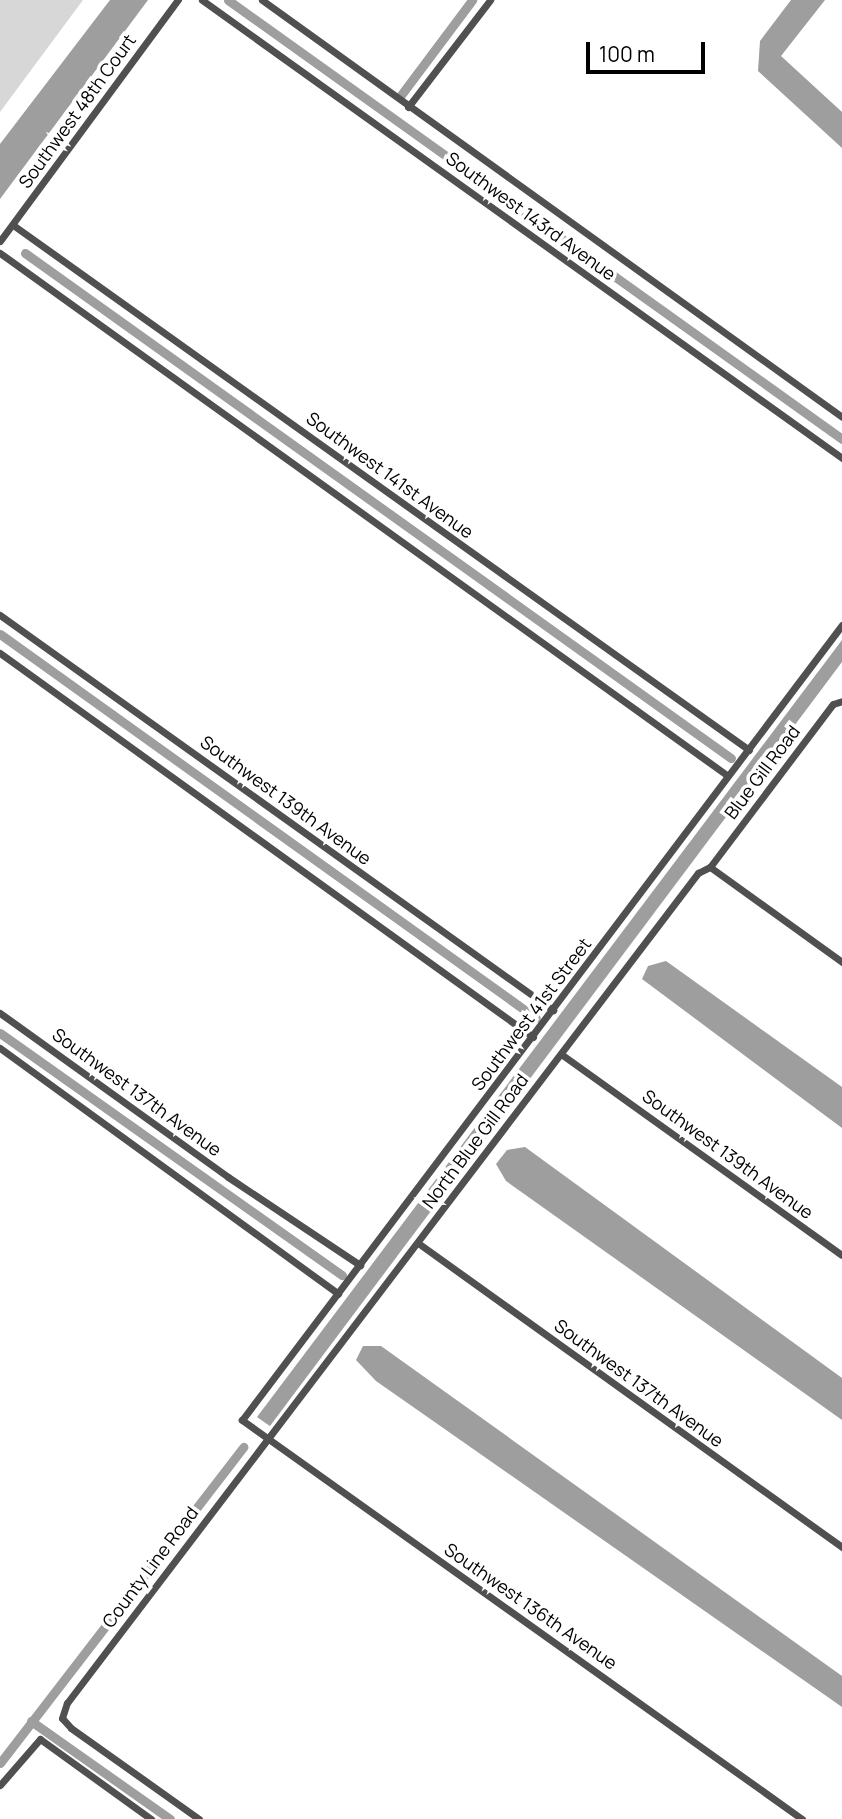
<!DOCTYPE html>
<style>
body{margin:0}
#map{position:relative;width:842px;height:1819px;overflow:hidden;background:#fff;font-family:Manrope,sans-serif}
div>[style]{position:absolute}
.green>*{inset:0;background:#d7d7d7}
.water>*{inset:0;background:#9e9e9e}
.canal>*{height:9px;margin:-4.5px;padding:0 4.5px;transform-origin:4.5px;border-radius:4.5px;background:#9e9e9e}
.minor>*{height:7px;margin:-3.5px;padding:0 3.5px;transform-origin:3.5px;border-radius:3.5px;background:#505050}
span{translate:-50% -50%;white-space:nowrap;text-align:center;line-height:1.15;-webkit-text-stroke:7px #fff;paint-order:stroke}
.street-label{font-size:18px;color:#000}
.scale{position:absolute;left:586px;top:42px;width:119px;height:32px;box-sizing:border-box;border:4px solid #000;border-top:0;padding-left:9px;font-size:21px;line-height:24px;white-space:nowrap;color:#000;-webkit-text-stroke:5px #fff;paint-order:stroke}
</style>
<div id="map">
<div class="green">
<div style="clip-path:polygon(0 0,83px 0,0 112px)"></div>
</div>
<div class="water">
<div style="clip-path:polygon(110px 0,148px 0,0 199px,0 144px)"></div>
<div style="clip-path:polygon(791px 0,825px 0,781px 56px,842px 112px,842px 148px,758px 71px,760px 41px)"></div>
<div style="clip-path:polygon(842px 640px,842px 662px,270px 1426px,264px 1422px,257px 1417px)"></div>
<div style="clip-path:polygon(666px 961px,842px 1087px,842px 1128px,642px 979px,648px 966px)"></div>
<div style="clip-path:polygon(525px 1147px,842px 1378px,842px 1420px,506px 1181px,496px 1164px,507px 1150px)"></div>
<div style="clip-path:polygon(363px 1346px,381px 1346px,842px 1676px,842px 1707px,376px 1381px,356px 1360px)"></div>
</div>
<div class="canal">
<div style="left:228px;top:0;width:755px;rotate:35.56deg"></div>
<div style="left:401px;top:95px;width:119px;rotate:-53.2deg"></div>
<div style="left:25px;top:253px;width:868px;rotate:35.58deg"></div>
<div style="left:0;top:634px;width:659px;rotate:35.62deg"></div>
<div style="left:0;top:1033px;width:419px;rotate:35.3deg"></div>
<div style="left:31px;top:1721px;width:170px;rotate:35.2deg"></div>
<div style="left:0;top:1763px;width:399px;rotate:-52.4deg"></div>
</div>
<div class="minor">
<div style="left:202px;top:0;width:787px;rotate:35.59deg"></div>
<div style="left:262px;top:0;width:714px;rotate:35.71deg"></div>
<div style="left:408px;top:107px;width:135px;rotate:-52.5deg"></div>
<div style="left:13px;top:225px;width:904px;rotate:35.5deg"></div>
<div style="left:0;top:241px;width:300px;rotate:-53.6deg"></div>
<div style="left:0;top:253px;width:896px;rotate:35.69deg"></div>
<div style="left:0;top:615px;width:680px;rotate:35.54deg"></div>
<div style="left:0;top:653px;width:657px;rotate:35.77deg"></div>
<div style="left:710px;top:867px;width:163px;rotate:35.7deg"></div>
<div style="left:0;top:1013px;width:281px;rotate:35.7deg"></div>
<div style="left:228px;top:1177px;width:159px;rotate:33.7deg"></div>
<div style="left:0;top:1048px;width:418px;rotate:36deg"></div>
<div style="left:561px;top:1054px;width:345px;rotate:35.6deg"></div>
<div style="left:418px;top:1243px;width:522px;rotate:35.64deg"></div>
<div style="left:0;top:1785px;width:61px;rotate:-49deg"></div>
<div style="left:40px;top:1739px;width:137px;rotate:35.8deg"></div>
<div style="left:199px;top:1819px;width:157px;rotate:-144.6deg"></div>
<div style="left:71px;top:1728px;width:13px;rotate:-132deg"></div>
<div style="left:62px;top:1718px;width:16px;rotate:-72deg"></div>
<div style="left:67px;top:1703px;width:1043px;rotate:-52.76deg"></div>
<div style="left:698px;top:873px;width:13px;rotate:-27deg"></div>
<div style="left:710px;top:867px;width:204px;rotate:-53deg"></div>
<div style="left:833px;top:704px;width:9px;rotate:-18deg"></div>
<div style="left:802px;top:1819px;width:688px;rotate:-144.53deg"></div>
<div style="left:242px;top:1420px;width:996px;rotate:-52.96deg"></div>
</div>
<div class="street-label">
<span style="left:77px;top:111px;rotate:-54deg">Southwest 48th Court</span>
<span style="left:531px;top:216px;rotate:36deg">Southwest 143rd Avenue</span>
<span style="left:390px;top:475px;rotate:36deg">Southwest 141st Avenue</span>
<span style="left:762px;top:772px;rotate:-53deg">Blue Gill Road</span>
<span style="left:286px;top:800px;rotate:36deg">Southwest 139th Avenue</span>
<span style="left:531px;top:1014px;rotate:-53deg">Southwest 41st Street</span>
<span style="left:137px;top:1092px;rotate:36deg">Southwest 137th Avenue</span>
<span style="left:475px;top:1141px;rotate:-53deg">North Blue Gill Road</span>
<span style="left:728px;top:1154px;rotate:36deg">Southwest 139th Avenue</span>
<span style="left:639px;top:1383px;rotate:36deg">Southwest 137th Avenue</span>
<span style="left:150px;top:1567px;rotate:-53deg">County Line Road</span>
<span style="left:531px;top:1606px;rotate:35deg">Southwest 136th Avenue</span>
</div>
<div class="scale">100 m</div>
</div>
